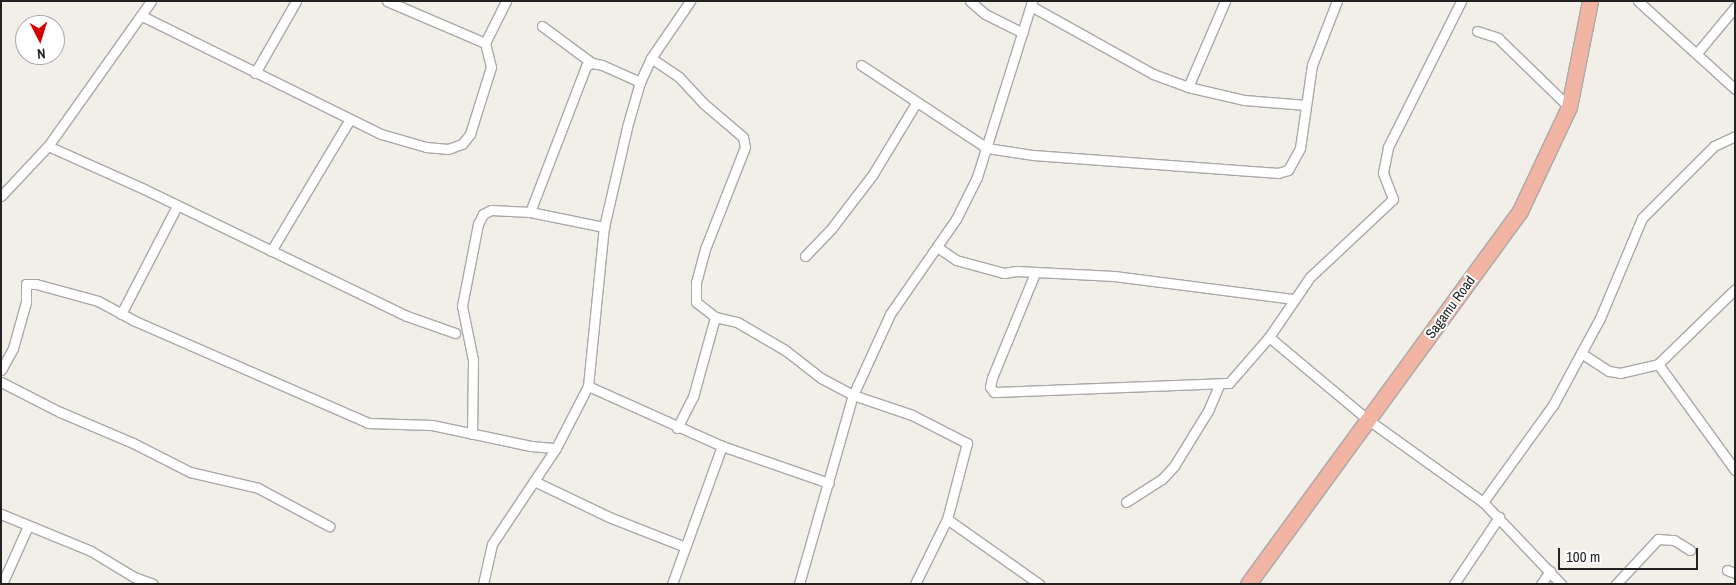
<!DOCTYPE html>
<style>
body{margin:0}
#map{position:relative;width:1736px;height:585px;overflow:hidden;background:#f2efe9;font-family:"Archivo Narrow",sans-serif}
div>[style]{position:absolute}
.roads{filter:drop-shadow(1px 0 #a9a9a9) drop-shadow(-1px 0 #a9a9a9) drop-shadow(0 1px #a9a9a9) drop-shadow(0 -1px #a9a9a9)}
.minor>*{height:9px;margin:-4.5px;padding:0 4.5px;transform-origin:4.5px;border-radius:4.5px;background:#fff}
.trunk>*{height:15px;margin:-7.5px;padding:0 7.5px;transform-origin:7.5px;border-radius:7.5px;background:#f2b4a3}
span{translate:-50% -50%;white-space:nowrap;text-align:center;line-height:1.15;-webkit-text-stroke:4px #fff;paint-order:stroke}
.street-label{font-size:14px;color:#222}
.frame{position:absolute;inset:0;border:2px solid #222;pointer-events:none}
.north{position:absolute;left:15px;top:15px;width:50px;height:50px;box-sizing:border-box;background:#fff;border:1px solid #a7a7a7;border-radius:50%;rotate:175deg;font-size:14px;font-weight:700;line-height:20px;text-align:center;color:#222}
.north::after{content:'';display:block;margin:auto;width:18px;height:22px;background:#d40000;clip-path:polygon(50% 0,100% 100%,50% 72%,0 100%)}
.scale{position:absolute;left:1558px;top:548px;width:140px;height:22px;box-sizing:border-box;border:2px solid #222;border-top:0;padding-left:6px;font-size:15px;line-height:18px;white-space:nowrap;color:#222;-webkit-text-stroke:4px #fff;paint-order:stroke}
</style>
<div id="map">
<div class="roads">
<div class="minor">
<div style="left:387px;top:1px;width:107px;rotate:23.2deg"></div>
<div style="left:970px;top:1px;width:20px;rotate:41deg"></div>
<div style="left:985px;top:14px;width:42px;rotate:26.6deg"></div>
<div style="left:1638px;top:1px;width:131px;rotate:42.2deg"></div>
<div style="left:1031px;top:6px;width:140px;rotate:29.1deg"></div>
<div style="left:1153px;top:74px;width:37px;rotate:20deg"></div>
<div style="left:1188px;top:87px;width:57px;rotate:13.1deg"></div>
<div style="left:1244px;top:100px;width:62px;rotate:4.6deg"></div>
<div style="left:142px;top:16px;width:267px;rotate:26.3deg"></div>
<div style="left:381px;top:134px;width:47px;rotate:16.1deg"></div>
<div style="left:426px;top:147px;width:22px;rotate:5deg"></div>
<div style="left:448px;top:149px;width:15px;rotate:-20deg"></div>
<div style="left:462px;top:144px;width:13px;rotate:-51deg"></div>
<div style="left:470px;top:134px;width:70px;rotate:-72.6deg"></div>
<div style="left:491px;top:67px;width:25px;rotate:-104deg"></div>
<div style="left:485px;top:43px;width:47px;rotate:-63.4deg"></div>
<div style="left:542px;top:26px;width:62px;rotate:36.5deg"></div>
<div style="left:1477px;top:31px;width:22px;rotate:18deg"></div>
<div style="left:1498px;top:38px;width:99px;rotate:44.2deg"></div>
<div style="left:1697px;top:53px;width:60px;rotate:-50.4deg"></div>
<div style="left:651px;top:58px;width:34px;rotate:34deg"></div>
<div style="left:679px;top:77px;width:35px;rotate:47deg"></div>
<div style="left:703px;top:103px;width:52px;rotate:40.4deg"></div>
<div style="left:743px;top:137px;width:10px;rotate:79deg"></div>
<div style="left:745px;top:147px;width:110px;rotate:111.4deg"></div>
<div style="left:705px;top:249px;width:34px;rotate:105deg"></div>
<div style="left:696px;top:282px;width:20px;rotate:90deg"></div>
<div style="left:696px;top:302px;width:24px;rotate:38deg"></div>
<div style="left:715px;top:317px;width:23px;rotate:13deg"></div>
<div style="left:737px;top:322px;width:56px;rotate:30.3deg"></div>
<div style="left:785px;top:350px;width:46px;rotate:37.9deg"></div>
<div style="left:821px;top:378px;width:36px;rotate:28deg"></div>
<div style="left:853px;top:395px;width:62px;rotate:18.7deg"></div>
<div style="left:912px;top:415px;width:62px;rotate:27deg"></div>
<div style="left:967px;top:443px;width:79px;rotate:104.7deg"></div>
<div style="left:947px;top:519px;width:72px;rotate:116.2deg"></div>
<div style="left:861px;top:65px;width:151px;rotate:33.4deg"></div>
<div style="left:987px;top:148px;width:47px;rotate:8.7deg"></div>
<div style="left:1033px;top:155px;width:246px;rotate:4.2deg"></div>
<div style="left:1278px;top:173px;width:10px;rotate:-17deg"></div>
<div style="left:1288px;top:170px;width:25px;rotate:-61deg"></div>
<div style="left:1300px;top:148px;width:84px;rotate:-81.8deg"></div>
<div style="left:1312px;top:65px;width:69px;rotate:-68.7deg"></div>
<div style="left:255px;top:73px;width:83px;rotate:-60.3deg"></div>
<div style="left:1188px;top:87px;width:94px;rotate:-66.7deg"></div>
<div style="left:48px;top:146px;width:105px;rotate:24.1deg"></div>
<div style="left:144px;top:189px;width:292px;rotate:25.8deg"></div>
<div style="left:407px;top:316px;width:51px;rotate:19.5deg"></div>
<div style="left:1px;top:196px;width:69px;rotate:-46.8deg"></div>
<div style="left:48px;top:146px;width:178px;rotate:-54.6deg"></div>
<div style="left:530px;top:212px;width:156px;rotate:-69deg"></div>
<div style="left:586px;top:66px;width:7px;rotate:-27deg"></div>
<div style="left:592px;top:63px;width:10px;rotate:11deg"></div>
<div style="left:602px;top:65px;width:42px;rotate:24.1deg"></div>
<div style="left:937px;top:247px;width:23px;rotate:34deg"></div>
<div style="left:956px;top:260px;width:50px;rotate:15.2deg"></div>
<div style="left:1004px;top:273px;width:13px;rotate:-9deg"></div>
<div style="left:1017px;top:271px;width:97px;rotate:3deg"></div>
<div style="left:1114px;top:276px;width:180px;rotate:7.3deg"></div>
<div style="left:271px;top:251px;width:154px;rotate:-59.1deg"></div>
<div style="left:805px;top:256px;width:37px;rotate:-46deg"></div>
<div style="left:831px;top:229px;width:69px;rotate:-52.6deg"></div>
<div style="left:873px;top:174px;width:83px;rotate:-58.8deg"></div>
<div style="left:1035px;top:273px;width:113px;rotate:112.3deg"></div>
<div style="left:992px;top:378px;width:9px;rotate:103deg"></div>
<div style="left:990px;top:387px;width:6px;rotate:51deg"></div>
<div style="left:994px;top:392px;width:235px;rotate:-2.2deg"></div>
<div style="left:1229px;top:383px;width:61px;rotate:-49deg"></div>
<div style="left:1269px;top:337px;width:73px;rotate:-55.7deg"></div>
<div style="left:1310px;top:277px;width:114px;rotate:-43.2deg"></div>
<div style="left:1393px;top:199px;width:28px;rotate:-111deg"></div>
<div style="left:1383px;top:173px;width:26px;rotate:-79deg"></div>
<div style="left:1388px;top:147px;width:163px;rotate:-63.4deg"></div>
<div style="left:121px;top:314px;width:122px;rotate:-62.6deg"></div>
<div style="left:1269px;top:337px;width:128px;rotate:39.9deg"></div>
<div style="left:1367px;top:419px;width:143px;rotate:35.6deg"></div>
<div style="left:1483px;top:502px;width:113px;rotate:46.4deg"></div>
<div style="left:1581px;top:353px;width:33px;rotate:33deg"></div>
<div style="left:1609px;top:371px;width:11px;rotate:10deg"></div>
<div style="left:1620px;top:373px;width:39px;rotate:-13deg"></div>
<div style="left:1658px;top:364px;width:107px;rotate:-44.2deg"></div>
<div style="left:1658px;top:364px;width:131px;rotate:54deg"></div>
<div style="left:1px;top:370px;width:25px;rotate:-61deg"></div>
<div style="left:13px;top:348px;width:48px;rotate:-74.2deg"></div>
<div style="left:26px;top:302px;width:18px;rotate:-90deg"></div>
<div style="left:26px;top:284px;width:10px"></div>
<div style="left:36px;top:284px;width:64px;rotate:15.3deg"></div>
<div style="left:98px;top:301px;width:42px;rotate:28.4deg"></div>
<div style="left:135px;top:321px;width:254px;rotate:23.6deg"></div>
<div style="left:368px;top:423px;width:64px;rotate:1.8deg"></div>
<div style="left:432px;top:425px;width:101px;rotate:12deg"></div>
<div style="left:531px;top:446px;width:25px;rotate:5deg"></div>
<div style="left:1px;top:382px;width:66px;rotate:27deg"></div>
<div style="left:60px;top:412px;width:79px;rotate:23deg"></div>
<div style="left:133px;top:443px;width:64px;rotate:27deg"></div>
<div style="left:190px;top:472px;width:70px;rotate:13.2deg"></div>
<div style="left:258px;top:488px;width:81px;rotate:28.2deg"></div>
<div style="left:588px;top:386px;width:147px;rotate:24.1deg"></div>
<div style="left:722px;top:446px;width:113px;rotate:19.1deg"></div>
<div style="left:677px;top:428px;width:35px;rotate:-63deg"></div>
<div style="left:693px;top:397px;width:83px;rotate:-74.6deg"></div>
<div style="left:472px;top:434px;width:74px;rotate:-89.2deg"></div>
<div style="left:473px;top:360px;width:55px;rotate:-101.5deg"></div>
<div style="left:462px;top:306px;width:84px;rotate:-79deg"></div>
<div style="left:478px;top:224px;width:11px;rotate:-63deg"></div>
<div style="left:483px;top:214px;width:9px;rotate:-27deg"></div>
<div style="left:491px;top:210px;width:39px;rotate:3deg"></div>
<div style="left:530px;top:212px;width:76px;rotate:11.5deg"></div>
<div style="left:534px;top:481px;width:83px;rotate:25.6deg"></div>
<div style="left:609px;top:517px;width:79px;rotate:21.4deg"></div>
<div style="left:1126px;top:502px;width:43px;rotate:-32.6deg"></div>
<div style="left:1162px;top:479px;width:18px;rotate:-47deg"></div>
<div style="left:1174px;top:466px;width:65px;rotate:-58.3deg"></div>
<div style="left:1208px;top:411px;width:28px;rotate:-67deg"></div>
<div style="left:1483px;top:502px;width:120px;rotate:-54.2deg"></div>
<div style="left:1553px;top:405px;width:99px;rotate:-61.6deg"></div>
<div style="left:1600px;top:318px;width:108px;rotate:-67.2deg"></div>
<div style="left:1642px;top:218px;width:102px;rotate:-45deg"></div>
<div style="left:1714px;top:146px;width:23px;rotate:-25deg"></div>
<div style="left:1px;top:514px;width:97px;rotate:22.3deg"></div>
<div style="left:91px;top:551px;width:50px;rotate:31.2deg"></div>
<div style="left:134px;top:577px;width:20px;rotate:20deg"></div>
<div style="left:947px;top:519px;width:113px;rotate:35.2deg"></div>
<div style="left:1727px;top:570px;width:9px;rotate:21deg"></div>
<div style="left:2px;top:584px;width:64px;rotate:-65.9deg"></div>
<div style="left:483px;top:584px;width:41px;rotate:-77.3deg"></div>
<div style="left:492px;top:544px;width:115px;rotate:-56.3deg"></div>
<div style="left:556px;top:448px;width:70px;rotate:-62.7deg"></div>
<div style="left:588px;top:386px;width:160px;rotate:-84.3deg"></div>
<div style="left:604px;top:227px;width:103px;rotate:-77deg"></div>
<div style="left:627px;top:127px;width:47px;rotate:-73.9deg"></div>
<div style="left:640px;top:82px;width:26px;rotate:-65deg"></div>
<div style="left:651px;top:58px;width:69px;rotate:-55.6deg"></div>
<div style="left:672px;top:584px;width:147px;rotate:-70.1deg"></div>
<div style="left:799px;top:584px;width:197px;rotate:-74.1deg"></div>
<div style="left:853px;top:395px;width:89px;rotate:-65.4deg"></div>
<div style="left:890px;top:314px;width:116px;rotate:-55.2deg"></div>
<div style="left:956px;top:219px;width:47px;rotate:-63.4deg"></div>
<div style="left:977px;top:177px;width:184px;rotate:-72.6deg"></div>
<div style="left:1454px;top:584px;width:81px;rotate:-56.1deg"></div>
<div style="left:1541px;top:584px;width:16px;rotate:-55deg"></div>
<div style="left:1616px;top:584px;width:62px;rotate:-47deg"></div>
<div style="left:1658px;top:539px;width:16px;rotate:4deg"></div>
<div style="left:1674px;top:540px;width:19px;rotate:32deg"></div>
</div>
<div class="trunk">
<div style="left:1248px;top:584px;width:462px;rotate:-53.9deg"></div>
<div style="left:1520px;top:211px;width:115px;rotate:-64.8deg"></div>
<div style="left:1569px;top:107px;width:108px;rotate:-78.8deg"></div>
</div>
</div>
<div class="street-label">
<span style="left:1450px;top:307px;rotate:-54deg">Sagamu Road</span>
</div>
<div class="frame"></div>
<div class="north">N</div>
<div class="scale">100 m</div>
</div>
